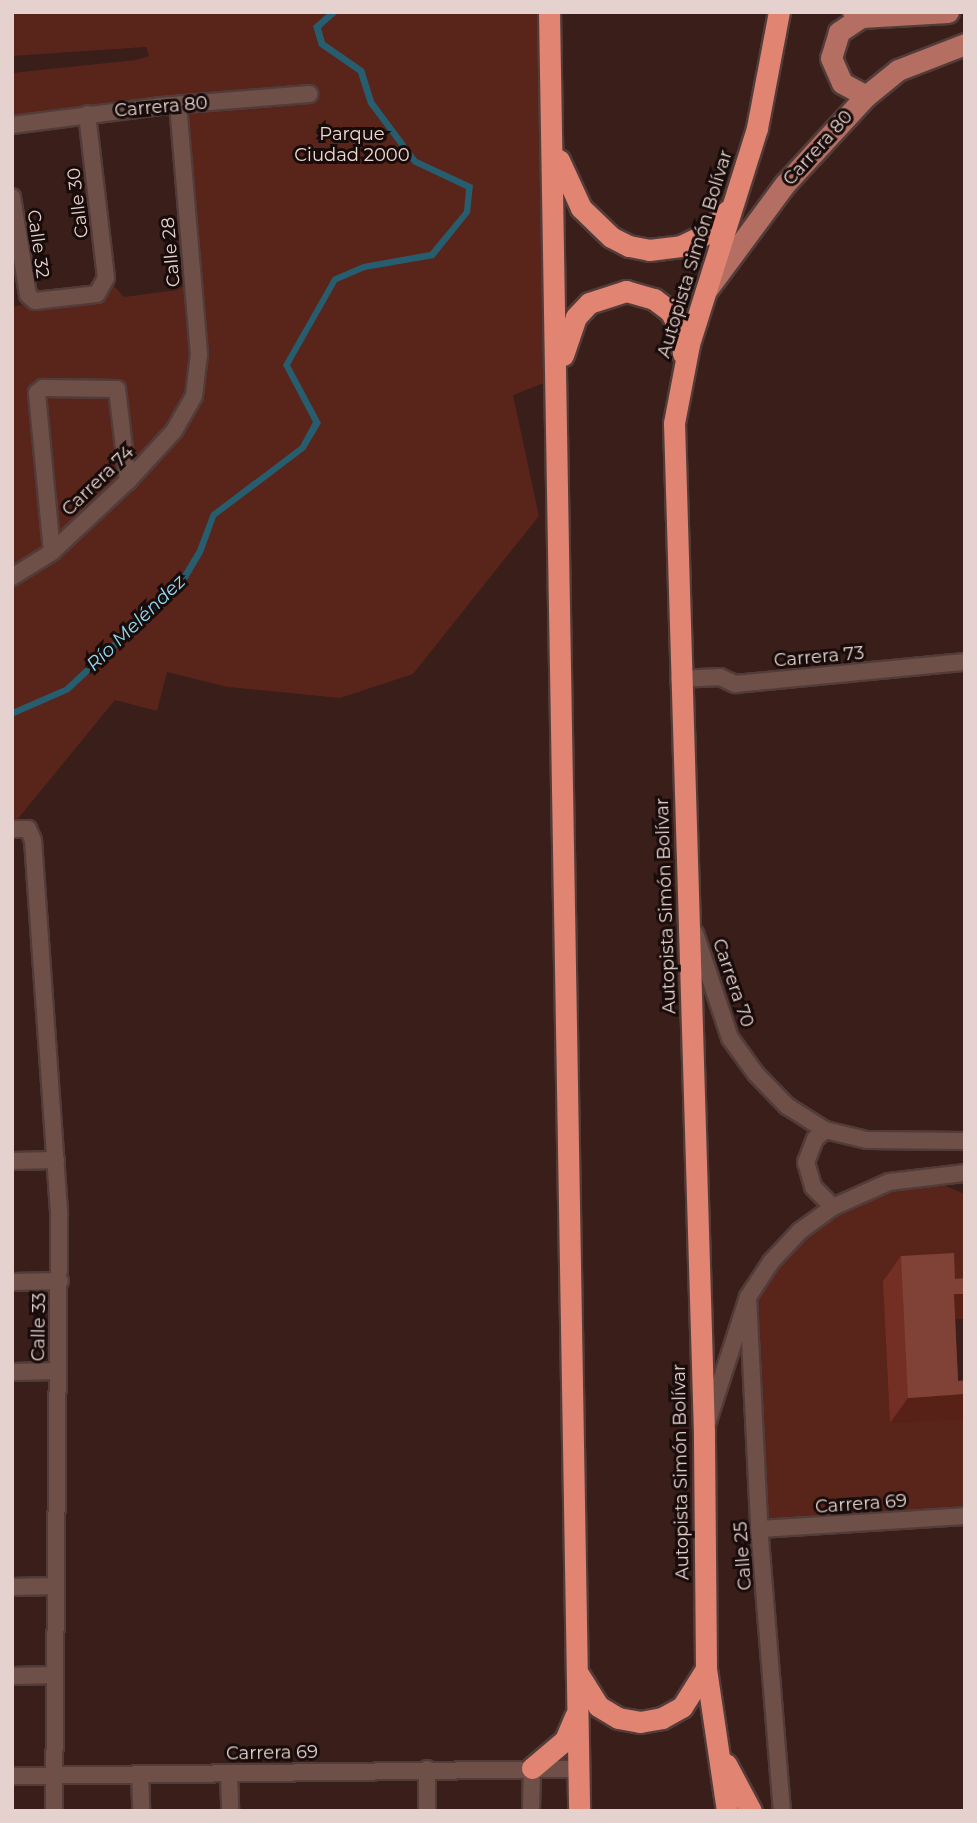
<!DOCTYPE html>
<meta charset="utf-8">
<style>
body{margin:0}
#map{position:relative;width:977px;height:1823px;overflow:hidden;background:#391e19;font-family:Montserrat,sans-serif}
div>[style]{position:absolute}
.green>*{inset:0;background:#59241a}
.water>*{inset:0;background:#275e6f}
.roads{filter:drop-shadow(2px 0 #523c39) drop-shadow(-2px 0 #523c39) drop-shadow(0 2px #523c39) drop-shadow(0 -2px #523c39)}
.minor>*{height:16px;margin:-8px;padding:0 8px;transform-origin:8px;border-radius:8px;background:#6f5049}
.major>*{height:21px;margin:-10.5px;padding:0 10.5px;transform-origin:10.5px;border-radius:10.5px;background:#b46f62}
.highway>*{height:21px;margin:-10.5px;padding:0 10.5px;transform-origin:10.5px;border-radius:10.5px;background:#e28472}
.wall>*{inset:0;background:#742f24}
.shaded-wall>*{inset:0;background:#572118}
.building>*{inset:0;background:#804136}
span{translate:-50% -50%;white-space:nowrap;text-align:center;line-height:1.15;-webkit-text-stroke:6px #180c0a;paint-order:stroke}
.street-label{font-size:18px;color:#e5d2ce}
.park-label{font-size:18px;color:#efd8d3}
.water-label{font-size:19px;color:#90daf3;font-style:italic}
.frame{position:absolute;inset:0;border:14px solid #e5d2ce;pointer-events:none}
</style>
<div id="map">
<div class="green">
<div style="clip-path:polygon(12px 12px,549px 12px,557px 378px,513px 395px,539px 516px,413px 674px,340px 698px,228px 687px,167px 672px,157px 711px,115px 700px,12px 826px,12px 307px,104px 287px,114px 286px,124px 297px,177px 290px,193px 279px,177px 105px,12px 125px,12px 73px,136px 60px,149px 56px,146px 47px,12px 56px)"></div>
<div style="clip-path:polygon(919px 1175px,965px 1194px,965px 1303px,937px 1304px,965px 1419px,965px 1516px,759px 1526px,748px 1297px,833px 1207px)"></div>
</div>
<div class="water">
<div style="clip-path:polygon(329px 12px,339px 12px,321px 28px,325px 42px,364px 69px,374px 101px,417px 159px,473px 185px,470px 213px,434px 258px,365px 270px,337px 282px,290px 365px,321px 423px,305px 450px,216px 517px,203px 553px,184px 585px,69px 692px,12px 717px,12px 710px,65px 687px,179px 580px,197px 550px,211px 513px,300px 446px,313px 422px,283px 365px,333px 277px,363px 264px,430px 252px,464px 211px,466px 189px,413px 164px,368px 104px,358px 73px,319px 46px,313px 26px)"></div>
</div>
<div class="roads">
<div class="minor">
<div style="left:12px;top:125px;width:149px;rotate:-7.3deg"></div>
<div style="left:160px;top:106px;width:150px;rotate:-4.6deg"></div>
<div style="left:12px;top:197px;width:99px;rotate:80.7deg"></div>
<div style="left:28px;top:295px;width:9px;rotate:41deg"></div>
<div style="left:35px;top:301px;width:62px;rotate:-6.4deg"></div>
<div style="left:97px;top:294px;width:18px;rotate:-61deg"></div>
<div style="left:106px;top:278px;width:165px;rotate:-96.6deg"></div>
<div style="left:52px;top:552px;width:160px;rotate:-95.4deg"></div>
<div style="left:37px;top:393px;width:8px;rotate:-40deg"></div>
<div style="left:43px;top:388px;width:74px;rotate:0.8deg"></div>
<div style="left:117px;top:389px;width:93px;rotate:83.2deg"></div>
<div style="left:12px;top:577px;width:47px;rotate:-32deg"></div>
<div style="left:52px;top:552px;width:104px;rotate:-43.1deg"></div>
<div style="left:128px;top:481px;width:68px;rotate:-47.4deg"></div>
<div style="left:174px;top:431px;width:40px;rotate:-60.3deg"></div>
<div style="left:194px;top:396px;width:42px;rotate:-83.2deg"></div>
<div style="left:199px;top:354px;width:250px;rotate:-94.8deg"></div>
<div style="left:679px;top:679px;width:41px;rotate:-2.8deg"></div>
<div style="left:720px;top:677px;width:17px;rotate:25deg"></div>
<div style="left:735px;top:684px;width:231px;rotate:-5.5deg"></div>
<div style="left:12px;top:829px;width:16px"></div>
<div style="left:28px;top:829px;width:12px;rotate:66deg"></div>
<div style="left:33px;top:840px;width:376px;rotate:86deg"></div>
<div style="left:59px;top:1215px;width:596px;rotate:90.48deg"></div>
<div style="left:695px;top:933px;width:111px;rotate:71.6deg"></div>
<div style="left:730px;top:1038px;width:44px;rotate:54.2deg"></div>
<div style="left:756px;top:1074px;width:45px;rotate:45.9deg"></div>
<div style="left:787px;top:1106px;width:45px;rotate:32.3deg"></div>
<div style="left:825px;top:1130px;width:43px;rotate:13.4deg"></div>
<div style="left:867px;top:1140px;width:98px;rotate:0.6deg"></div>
<div style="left:825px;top:1130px;width:13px;rotate:138deg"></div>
<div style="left:815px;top:1139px;width:25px;rotate:111deg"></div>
<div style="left:806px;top:1162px;width:26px;rotate:74deg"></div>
<div style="left:813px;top:1187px;width:28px;rotate:45deg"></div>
<div style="left:12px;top:1161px;width:44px;rotate:-1.3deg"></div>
<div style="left:12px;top:1282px;width:48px;rotate:-1.2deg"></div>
<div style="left:748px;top:1297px;width:229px;rotate:87.2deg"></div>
<div style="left:759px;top:1526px;width:286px;rotate:85.4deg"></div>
<div style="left:12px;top:1372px;width:46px;rotate:-1.2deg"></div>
<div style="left:708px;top:1421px;width:130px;rotate:-72.1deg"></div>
<div style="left:748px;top:1297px;width:42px;rotate:-56.7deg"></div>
<div style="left:771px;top:1262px;width:42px;rotate:-46.9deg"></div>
<div style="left:800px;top:1231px;width:41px;rotate:-36deg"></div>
<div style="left:833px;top:1207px;width:61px;rotate:-24.1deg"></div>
<div style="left:889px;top:1182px;width:77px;rotate:-6.8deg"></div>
<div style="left:760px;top:1529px;width:205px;rotate:-3.6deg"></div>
<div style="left:12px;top:1587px;width:44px;rotate:-1.3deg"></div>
<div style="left:12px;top:1676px;width:43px;rotate:-1.3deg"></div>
<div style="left:427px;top:1769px;width:42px;rotate:90deg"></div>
<div style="left:140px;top:1774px;width:37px;rotate:88deg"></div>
<div style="left:229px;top:1774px;width:37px;rotate:88deg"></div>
<div style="left:12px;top:1776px;width:566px;rotate:-0.71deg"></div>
<div style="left:531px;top:1811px;width:43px;rotate:-88.7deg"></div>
</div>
<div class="major">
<div style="left:853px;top:12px;width:9px;rotate:32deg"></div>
<div style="left:861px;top:17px;width:87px;rotate:-3.3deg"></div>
<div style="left:861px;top:17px;width:27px;rotate:146deg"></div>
<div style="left:839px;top:32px;width:27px;rotate:107deg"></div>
<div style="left:831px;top:58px;width:27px;rotate:66deg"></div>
<div style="left:842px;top:83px;width:27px;rotate:28deg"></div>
<div style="left:708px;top:288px;width:129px;rotate:-53.5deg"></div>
<div style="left:785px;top:184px;width:120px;rotate:-47.4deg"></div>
<div style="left:866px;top:96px;width:41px;rotate:-39.1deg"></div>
<div style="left:898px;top:70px;width:72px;rotate:-21.2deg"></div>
</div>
<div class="highway">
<div style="left:549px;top:12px;width:1799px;rotate:89.04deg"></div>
<div style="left:559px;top:160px;width:53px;rotate:65.4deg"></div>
<div style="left:581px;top:208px;width:42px;rotate:44deg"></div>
<div style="left:611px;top:237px;width:20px;rotate:27deg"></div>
<div style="left:629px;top:246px;width:20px;rotate:11deg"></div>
<div style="left:649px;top:250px;width:32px;rotate:-7deg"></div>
<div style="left:681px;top:246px;width:30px;rotate:-26deg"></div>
<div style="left:708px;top:233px;width:29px;rotate:-49deg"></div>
<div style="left:563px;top:355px;width:40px;rotate:-71.1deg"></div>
<div style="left:576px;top:317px;width:19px;rotate:-47deg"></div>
<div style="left:589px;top:303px;width:39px;rotate:-18deg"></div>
<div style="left:626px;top:291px;width:29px;rotate:16deg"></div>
<div style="left:654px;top:299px;width:20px;rotate:37deg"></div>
<div style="left:670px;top:311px;width:21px;rotate:61deg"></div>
<div style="left:680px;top:329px;width:25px;rotate:83deg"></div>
<div style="left:579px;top:1675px;width:36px;rotate:58deg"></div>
<div style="left:598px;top:1706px;width:23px;rotate:31deg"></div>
<div style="left:618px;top:1718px;width:22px;rotate:10deg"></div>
<div style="left:640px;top:1722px;width:22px;rotate:-10deg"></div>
<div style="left:662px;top:1718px;width:23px;rotate:-29deg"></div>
<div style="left:682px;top:1707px;width:45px;rotate:-57.7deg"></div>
<div style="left:726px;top:1764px;width:53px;rotate:62deg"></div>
<div style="left:532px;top:1768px;width:43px;rotate:-40.3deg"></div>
<div style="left:565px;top:1740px;width:26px;rotate:-67deg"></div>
<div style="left:727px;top:1811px;width:145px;rotate:-98.4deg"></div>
<div style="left:706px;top:1668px;width:235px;rotate:-90.5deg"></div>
<div style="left:704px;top:1433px;width:1010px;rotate:-91.7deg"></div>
<div style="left:674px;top:423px;width:80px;rotate:-79.2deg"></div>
<div style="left:689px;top:344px;width:226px;rotate:-72.5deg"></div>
<div style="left:757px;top:128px;width:118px;rotate:-79.3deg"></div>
</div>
</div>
<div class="wall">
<div style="clip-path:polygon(901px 1256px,955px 1279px,965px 1319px,955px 1319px,958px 1381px,890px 1423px,883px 1281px)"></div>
</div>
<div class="shaded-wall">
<div style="clip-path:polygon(954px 1294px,965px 1294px,965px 1319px,936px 1320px)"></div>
<div style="clip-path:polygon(965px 1394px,965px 1419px,890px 1423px,908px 1398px)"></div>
</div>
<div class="building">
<div style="clip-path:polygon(954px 1253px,955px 1279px,965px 1278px,965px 1294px,954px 1294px,958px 1381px,965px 1380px,965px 1394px,908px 1398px,901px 1256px)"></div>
</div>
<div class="street-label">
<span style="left:161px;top:107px;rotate:-5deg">Carrera 80</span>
<span style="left:818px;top:148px;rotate:-48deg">Carrera 80</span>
<span style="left:78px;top:203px;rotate:-97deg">Calle 30</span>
<span style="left:38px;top:244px;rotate:82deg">Calle 32</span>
<span style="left:171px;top:252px;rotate:-95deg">Calle 28</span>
<span style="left:695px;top:254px;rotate:-73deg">Autopista Simón Bolívar</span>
<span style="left:98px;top:481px;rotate:-44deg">Carrera 74</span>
<span style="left:819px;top:657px;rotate:-5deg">Carrera 73</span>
<span style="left:666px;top:906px;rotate:-92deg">Autopista Simón Bolívar</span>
<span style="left:733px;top:983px;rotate:71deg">Carrera 70</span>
<span style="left:39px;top:1327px;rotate:-89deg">Calle 33</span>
<span style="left:681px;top:1472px;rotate:-91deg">Autopista Simón Bolívar</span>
<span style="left:861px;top:1504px;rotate:-4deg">Carrera 69</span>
<span style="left:743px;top:1556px;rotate:-94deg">Calle 25</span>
<span style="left:272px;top:1753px;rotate:-1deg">Carrera 69</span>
</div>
<div class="park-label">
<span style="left:352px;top:145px">Parque<br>Ciudad 2000</span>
</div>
<div class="water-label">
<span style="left:136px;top:623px;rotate:-44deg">Río Meléndez</span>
</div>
<div class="frame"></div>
</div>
